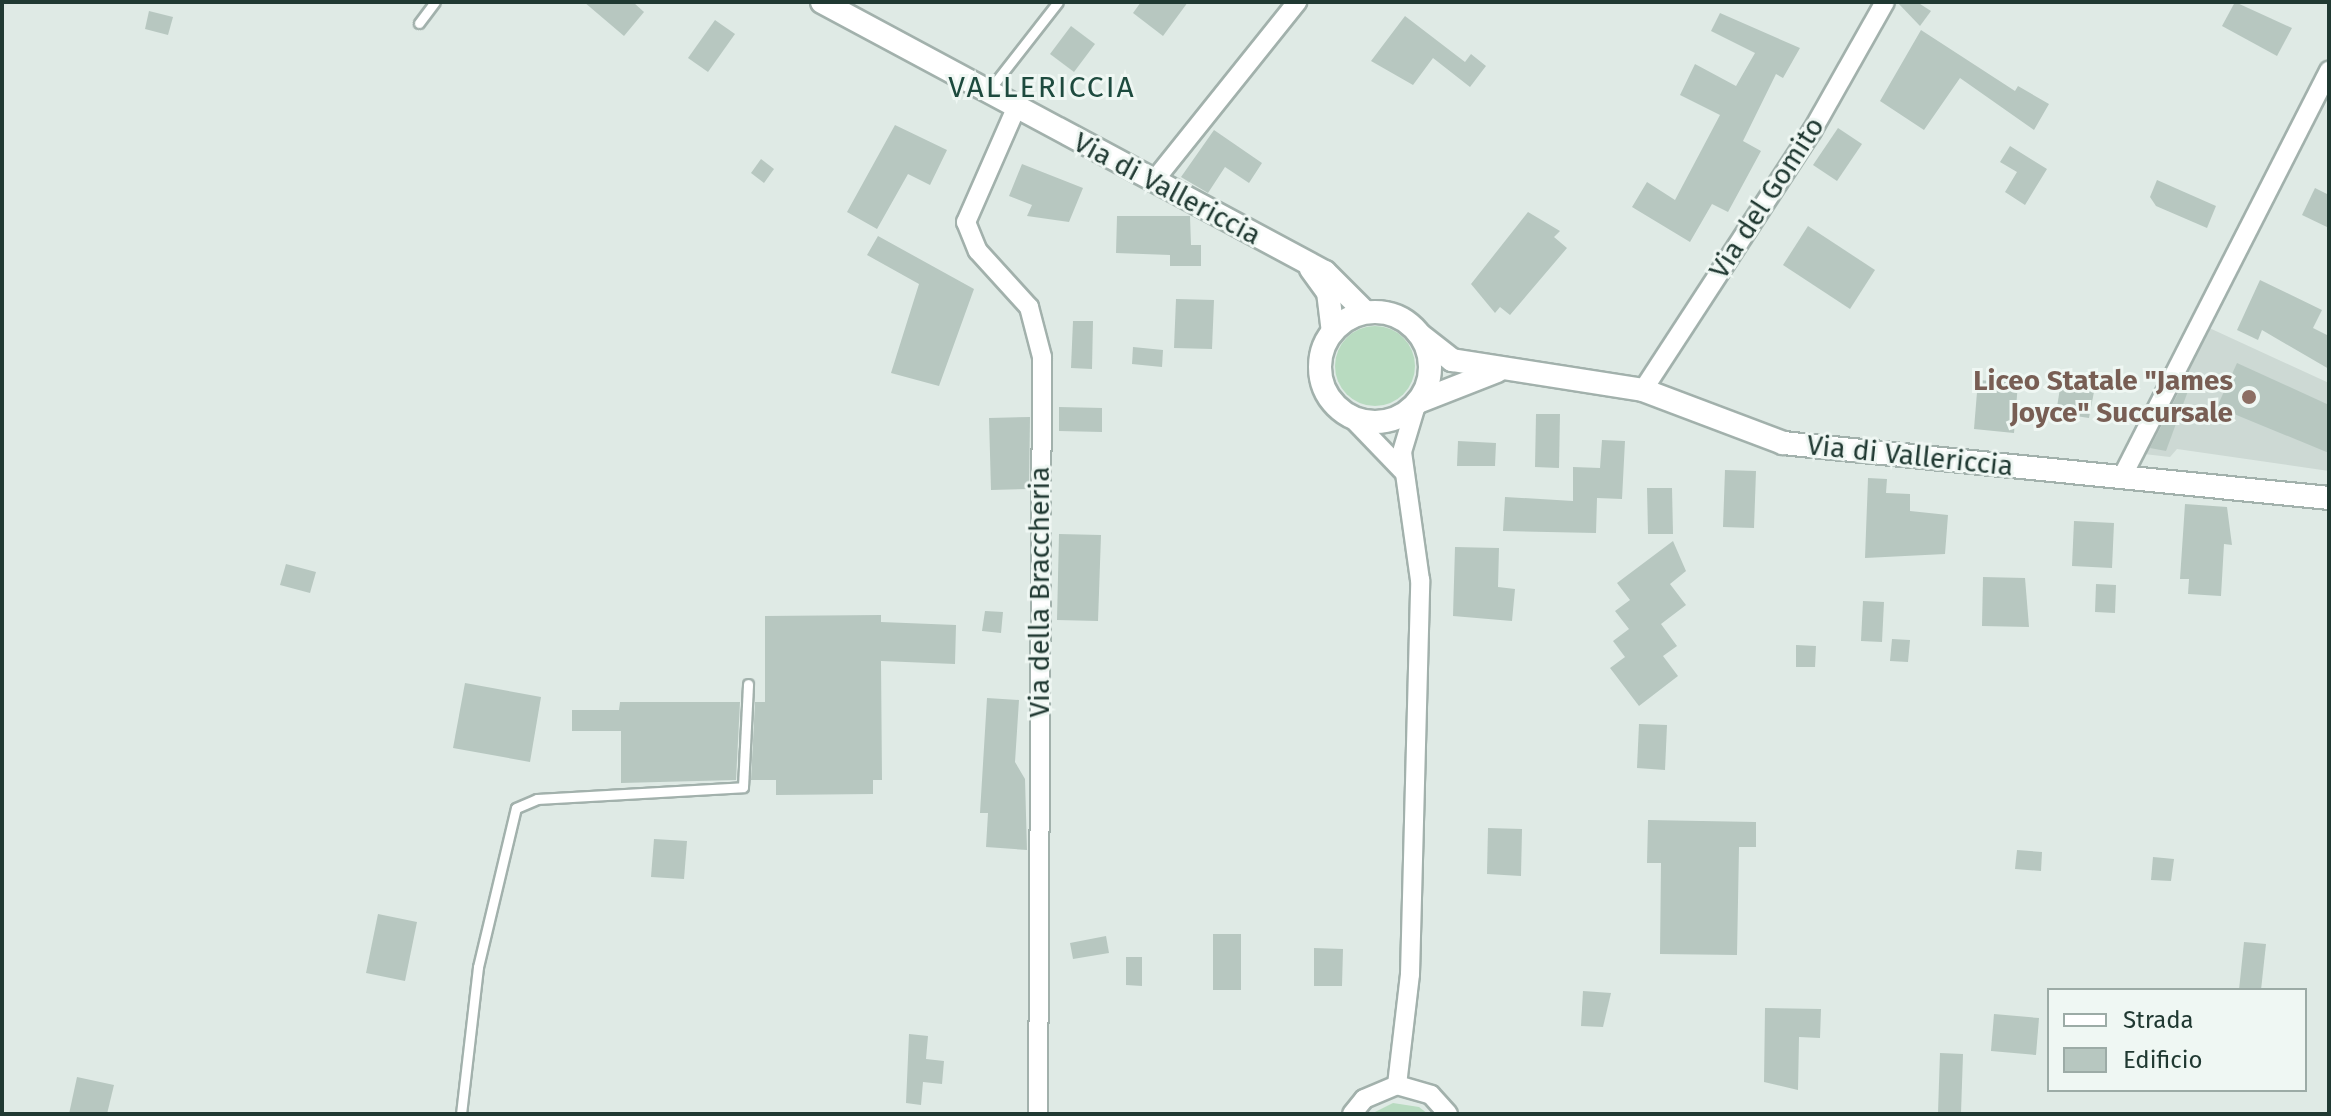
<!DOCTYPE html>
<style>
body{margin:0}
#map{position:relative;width:2331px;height:1116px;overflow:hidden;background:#dfeae5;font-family:"Fira Sans",sans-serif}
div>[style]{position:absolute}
.built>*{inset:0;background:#cdd9d4}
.green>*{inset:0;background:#b8dbc0}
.round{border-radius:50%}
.building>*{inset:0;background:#b7c7c0}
.roads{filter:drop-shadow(2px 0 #a2b1ac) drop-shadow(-2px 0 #a2b1ac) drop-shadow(0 2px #a2b1ac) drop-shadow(0 -2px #a2b1ac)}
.service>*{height:9px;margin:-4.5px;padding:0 4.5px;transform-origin:4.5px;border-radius:4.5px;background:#fff}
.minor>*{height:18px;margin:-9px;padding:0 9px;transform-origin:9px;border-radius:9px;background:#fff}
.tertiary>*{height:22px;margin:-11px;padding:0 11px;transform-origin:11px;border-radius:11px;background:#fff}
.tertiary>.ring{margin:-11px;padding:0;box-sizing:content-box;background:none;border:22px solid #fff;border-radius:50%}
.dots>*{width:22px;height:22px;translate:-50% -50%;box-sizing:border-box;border:4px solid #eff7f3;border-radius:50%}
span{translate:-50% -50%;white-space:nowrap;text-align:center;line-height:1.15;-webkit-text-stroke:6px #eff7f3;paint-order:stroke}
.street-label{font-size:28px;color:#203932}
.education-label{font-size:28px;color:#785e54;font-weight:700}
.right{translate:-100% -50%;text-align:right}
.neighbourhood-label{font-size:30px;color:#1d4a3e;letter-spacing:2px}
.frame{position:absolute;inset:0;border:4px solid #203932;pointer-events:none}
.legend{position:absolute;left:2047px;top:988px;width:260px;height:104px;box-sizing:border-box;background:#eff7f3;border:2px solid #9caba6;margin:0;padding:10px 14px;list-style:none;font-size:24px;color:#203932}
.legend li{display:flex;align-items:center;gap:16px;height:40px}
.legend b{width:40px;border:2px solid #9caba6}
</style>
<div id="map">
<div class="built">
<div style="clip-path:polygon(2205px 326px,2329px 383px,2329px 471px,2177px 449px,2170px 457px,2144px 454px)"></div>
</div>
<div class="green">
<div class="round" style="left:1335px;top:326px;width:80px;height:80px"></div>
<div style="clip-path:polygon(1393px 1103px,1419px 1107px,1428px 1114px,1371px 1114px)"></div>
</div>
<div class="building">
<div style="clip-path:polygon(584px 2px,633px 2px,644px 12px,624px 36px)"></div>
<div style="clip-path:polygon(1141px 2px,1188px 2px,1163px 36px,1133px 13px)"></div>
<div style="clip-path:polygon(1897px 2px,1917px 2px,1931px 11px,1920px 26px)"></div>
<div style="clip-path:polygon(2235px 2px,2292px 28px,2277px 56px,2222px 26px)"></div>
<div style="clip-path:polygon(149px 11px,173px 17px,168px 35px,145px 29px)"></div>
<div style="clip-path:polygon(1720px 13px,1800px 48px,1783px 78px,1776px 74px,1743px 141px,1761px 151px,1728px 212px,1712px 204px,1690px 242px,1632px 207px,1647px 182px,1675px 200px,1720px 115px,1680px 95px,1695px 64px,1736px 86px,1755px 53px,1711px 31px)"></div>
<div style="clip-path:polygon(1405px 16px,1465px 62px,1471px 54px,1486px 66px,1470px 87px,1433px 58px,1413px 85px,1371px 61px)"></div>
<div style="clip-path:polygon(715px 20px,735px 34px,708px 72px,688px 58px)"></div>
<div style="clip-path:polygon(1071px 26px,1095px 44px,1074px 72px,1050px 54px)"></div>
<div style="clip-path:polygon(1921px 30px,2015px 91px,2018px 86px,2049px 104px,2034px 130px,1960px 78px,1924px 130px,1880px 101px)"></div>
<div style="clip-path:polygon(895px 125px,947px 150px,930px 185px,908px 174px,877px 229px,847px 212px)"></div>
<div style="clip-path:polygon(1838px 128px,1862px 144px,1837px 181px,1813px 165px)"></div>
<div style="clip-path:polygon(1214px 130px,1262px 163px,1249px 183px,1225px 167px,1208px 193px,1181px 177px)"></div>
<div style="clip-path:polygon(2010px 146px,2047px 169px,2025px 205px,2005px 192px,2017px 172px,2000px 162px)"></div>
<div style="clip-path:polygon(761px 159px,774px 169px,764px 183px,751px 173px)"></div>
<div style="clip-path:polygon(1022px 164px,1083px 188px,1069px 222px,1027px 216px,1032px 205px,1009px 196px)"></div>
<div style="clip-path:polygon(2157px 180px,2216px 206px,2207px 228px,2156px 206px,2150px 197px)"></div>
<div style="clip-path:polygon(2315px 188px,2329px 195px,2329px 228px,2302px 215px)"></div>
<div style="clip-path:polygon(1528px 212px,1560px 231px,1554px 237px,1567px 248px,1510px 315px,1500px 307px,1495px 313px,1471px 284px)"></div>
<div style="clip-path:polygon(1117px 216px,1190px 216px,1191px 245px,1201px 245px,1201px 266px,1170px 266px,1170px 255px,1116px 253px)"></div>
<div style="clip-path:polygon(1808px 226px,1875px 270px,1850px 309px,1783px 265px)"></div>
<div style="clip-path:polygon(878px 236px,974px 289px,939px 386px,891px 373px,919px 284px,867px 255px)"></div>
<div style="clip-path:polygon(2260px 280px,2322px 310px,2313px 328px,2329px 336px,2329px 369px,2262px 330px,2258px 340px,2237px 330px)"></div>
<div style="clip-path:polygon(1176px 299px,1214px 300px,1212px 349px,1174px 348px)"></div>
<div style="clip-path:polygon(1073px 321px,1093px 321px,1092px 369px,1071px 368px)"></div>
<div style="clip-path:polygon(1133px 347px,1163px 350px,1162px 367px,1132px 364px)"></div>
<div style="clip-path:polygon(2237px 363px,2329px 405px,2329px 453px,2217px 407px)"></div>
<div style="clip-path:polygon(2062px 376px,2096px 381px,2089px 418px,2056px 413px)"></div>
<div style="clip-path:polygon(2186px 378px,2192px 380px,2166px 451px,2150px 448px)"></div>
<div style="clip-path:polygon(1978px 380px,2018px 383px,2014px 433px,1974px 429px)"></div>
<div style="clip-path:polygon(1059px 407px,1102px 408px,1102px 432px,1059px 431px)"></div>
<div style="clip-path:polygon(1536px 414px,1560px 414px,1559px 468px,1535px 467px)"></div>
<div style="clip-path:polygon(1030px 417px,1029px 489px,991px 490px,989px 418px)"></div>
<div style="clip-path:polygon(1602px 440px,1625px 441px,1622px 499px,1597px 498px,1596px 533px,1503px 531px,1505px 497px,1573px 501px,1573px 467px,1600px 468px)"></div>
<div style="clip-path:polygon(1458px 441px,1496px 443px,1495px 466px,1457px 466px)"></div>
<div style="clip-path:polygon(1725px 470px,1756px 471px,1754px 528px,1723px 527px)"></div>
<div style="clip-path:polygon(1868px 478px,1887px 479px,1886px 493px,1910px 494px,1910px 511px,1948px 515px,1945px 554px,1865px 558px)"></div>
<div style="clip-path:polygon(1647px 488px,1672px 488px,1673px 534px,1648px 534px)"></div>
<div style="clip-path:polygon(2185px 504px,2227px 507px,2232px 545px,2224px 544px,2221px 596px,2188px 594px,2189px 579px,2180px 579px)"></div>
<div style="clip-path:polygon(2074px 521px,2114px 523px,2112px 568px,2072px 566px)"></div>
<div style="clip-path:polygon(1059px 534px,1101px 535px,1098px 621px,1057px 620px)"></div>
<div style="clip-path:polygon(1673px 541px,1686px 571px,1670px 584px,1686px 605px,1661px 624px,1677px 646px,1663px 656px,1678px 676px,1639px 706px,1610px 668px,1625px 657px,1613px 641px,1629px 629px,1615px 611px,1630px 600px,1617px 583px)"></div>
<div style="clip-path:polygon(1455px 547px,1499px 548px,1498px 587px,1515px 589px,1512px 621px,1453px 616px)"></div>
<div style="clip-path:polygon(286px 564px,316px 572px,310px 593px,280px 585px)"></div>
<div style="clip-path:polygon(1983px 577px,2025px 578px,2029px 627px,1982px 626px)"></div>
<div style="clip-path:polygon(2096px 584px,2116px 585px,2115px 613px,2095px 612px)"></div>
<div style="clip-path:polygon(1863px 601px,1884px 602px,1882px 642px,1861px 641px)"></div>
<div style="clip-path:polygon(985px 611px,1003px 612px,1001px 633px,982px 631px)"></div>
<div style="clip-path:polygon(881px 615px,881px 622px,956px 625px,955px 664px,881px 661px,882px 780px,873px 780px,873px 794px,776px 795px,776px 780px,751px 780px,755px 702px,765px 702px,765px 616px)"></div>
<div style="clip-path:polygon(1892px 639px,1910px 640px,1908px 662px,1890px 661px)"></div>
<div style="clip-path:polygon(1796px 645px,1816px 646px,1815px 667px,1796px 667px)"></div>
<div style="clip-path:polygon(465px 683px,541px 697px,530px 762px,453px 748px)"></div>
<div style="clip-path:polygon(987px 698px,1019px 700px,1015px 762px,1025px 779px,1027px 850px,986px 847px,988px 813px,980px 813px)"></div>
<div style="clip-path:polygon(620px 702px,740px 702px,736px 780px,621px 783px,621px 731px,572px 731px,572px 710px,619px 710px)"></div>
<div style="clip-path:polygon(1639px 724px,1667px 725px,1665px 770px,1637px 768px)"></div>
<div style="clip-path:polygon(1648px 820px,1756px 822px,1756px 847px,1739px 847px,1737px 955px,1660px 954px,1661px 863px,1647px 863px)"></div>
<div style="clip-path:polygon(1488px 828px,1522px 829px,1521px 876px,1487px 874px)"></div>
<div style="clip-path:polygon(654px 839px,687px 841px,684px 879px,651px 877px)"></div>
<div style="clip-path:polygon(2017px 850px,2042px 852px,2041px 871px,2015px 869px)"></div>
<div style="clip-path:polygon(2153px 857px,2174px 859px,2171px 881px,2151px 880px)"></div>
<div style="clip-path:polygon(378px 914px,417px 922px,405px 981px,366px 973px)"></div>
<div style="clip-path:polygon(1213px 934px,1241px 934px,1241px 990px,1213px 990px)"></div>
<div style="clip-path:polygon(1106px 936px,1109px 953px,1073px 959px,1070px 943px)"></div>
<div style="clip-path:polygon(2244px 942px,2266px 944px,2261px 990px,2239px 990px)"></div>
<div style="clip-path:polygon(1314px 948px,1343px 949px,1342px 986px,1314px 986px)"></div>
<div style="clip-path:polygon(1126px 957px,1142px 957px,1142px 986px,1126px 985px)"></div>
<div style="clip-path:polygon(1583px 991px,1611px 993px,1603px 1027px,1581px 1026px)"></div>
<div style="clip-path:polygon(1765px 1008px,1821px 1009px,1820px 1038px,1799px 1037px,1798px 1090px,1764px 1082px)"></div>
<div style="clip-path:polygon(1994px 1014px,2039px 1018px,2036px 1055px,1991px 1051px)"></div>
<div style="clip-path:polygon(909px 1034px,928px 1036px,926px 1059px,944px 1061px,942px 1084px,923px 1082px,921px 1105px,906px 1103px)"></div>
<div style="clip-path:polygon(1940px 1053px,1963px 1054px,1961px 1113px,1938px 1113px)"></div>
<div style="clip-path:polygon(77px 1077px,114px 1085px,107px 1114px,69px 1114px)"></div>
</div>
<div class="roads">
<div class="service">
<div style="left:419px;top:23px;width:26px;rotate:-53deg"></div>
<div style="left:990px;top:89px;width:110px;rotate:-52deg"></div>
<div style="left:461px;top:1114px;width:148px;rotate:-83.4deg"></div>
<div style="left:478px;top:967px;width:163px;rotate:-76.6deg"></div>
<div style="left:516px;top:808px;width:23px;rotate:-23deg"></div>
<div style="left:537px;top:799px;width:206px;rotate:-3.3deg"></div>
<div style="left:743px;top:787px;width:103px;rotate:-87.2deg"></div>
</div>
<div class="minor">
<div style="left:1017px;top:106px;width:127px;rotate:113.7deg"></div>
<div style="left:966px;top:222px;width:31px;rotate:68deg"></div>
<div style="left:978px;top:251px;width:76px;rotate:47.7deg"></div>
<div style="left:1029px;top:307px;width:52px;rotate:75.4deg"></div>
<div style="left:1042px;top:357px;width:757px;rotate:90.3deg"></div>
<div style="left:1153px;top:182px;width:231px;rotate:-51.3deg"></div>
<div style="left:1643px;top:390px;width:309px;rotate:-56.9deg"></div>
<div style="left:1812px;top:131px;width:148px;rotate:-60.5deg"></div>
<div style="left:1350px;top:416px;width:76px;rotate:46.1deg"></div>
<div style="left:2123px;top:475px;width:454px;rotate:-63deg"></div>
<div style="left:1397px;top:1085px;width:112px;rotate:-83.3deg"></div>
<div style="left:1410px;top:974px;width:394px;rotate:-88.5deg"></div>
<div style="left:1420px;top:580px;width:129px;rotate:-98deg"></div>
<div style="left:1402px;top:452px;width:52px;rotate:-73.3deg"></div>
<div style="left:1352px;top:1114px;width:19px;rotate:-51deg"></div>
<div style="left:1364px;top:1099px;width:36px;rotate:-23deg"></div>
<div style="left:1397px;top:1085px;width:35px;rotate:16deg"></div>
<div style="left:1431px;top:1095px;width:25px;rotate:48deg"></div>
</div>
<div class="tertiary">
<div style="left:822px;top:2px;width:571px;rotate:28.23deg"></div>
<div style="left:1325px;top:272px;width:57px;rotate:45deg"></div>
<div style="left:1311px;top:269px;width:29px;rotate:54deg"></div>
<div style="left:1328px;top:292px;width:39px;rotate:83deg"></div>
<div class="ring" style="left:1320px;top:312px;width:88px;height:88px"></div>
<div style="left:1420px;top:335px;width:41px;rotate:38deg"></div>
<div style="left:1452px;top:360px;width:193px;rotate:8.9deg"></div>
<div style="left:1643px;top:390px;width:150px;rotate:20.7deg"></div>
<div style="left:1783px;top:443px;width:549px;rotate:5.75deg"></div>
<div style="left:1418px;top:402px;width:85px;rotate:-21.4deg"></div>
</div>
</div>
<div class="dots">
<div style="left:2249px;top:397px;background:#8d6e63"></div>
</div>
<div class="street-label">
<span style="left:1167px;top:189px;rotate:28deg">Via di Vallericcia</span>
<span style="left:1767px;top:198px;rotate:-57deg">Via del Gomito</span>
<span style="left:1910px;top:456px;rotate:6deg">Via di Vallericcia</span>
<span style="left:1040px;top:592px;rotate:-90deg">Via della Braccheria</span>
</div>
<div class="education-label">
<span class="right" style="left:2233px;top:397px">Liceo Statale "James<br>Joyce" Succursale</span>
</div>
<div class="neighbourhood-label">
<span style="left:1042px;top:87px">VALLERICCIA</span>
</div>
<div class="frame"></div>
<ul class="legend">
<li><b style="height:10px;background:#fff"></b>Strada</li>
<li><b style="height:22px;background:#b7c7c0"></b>Edificio</li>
</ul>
</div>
